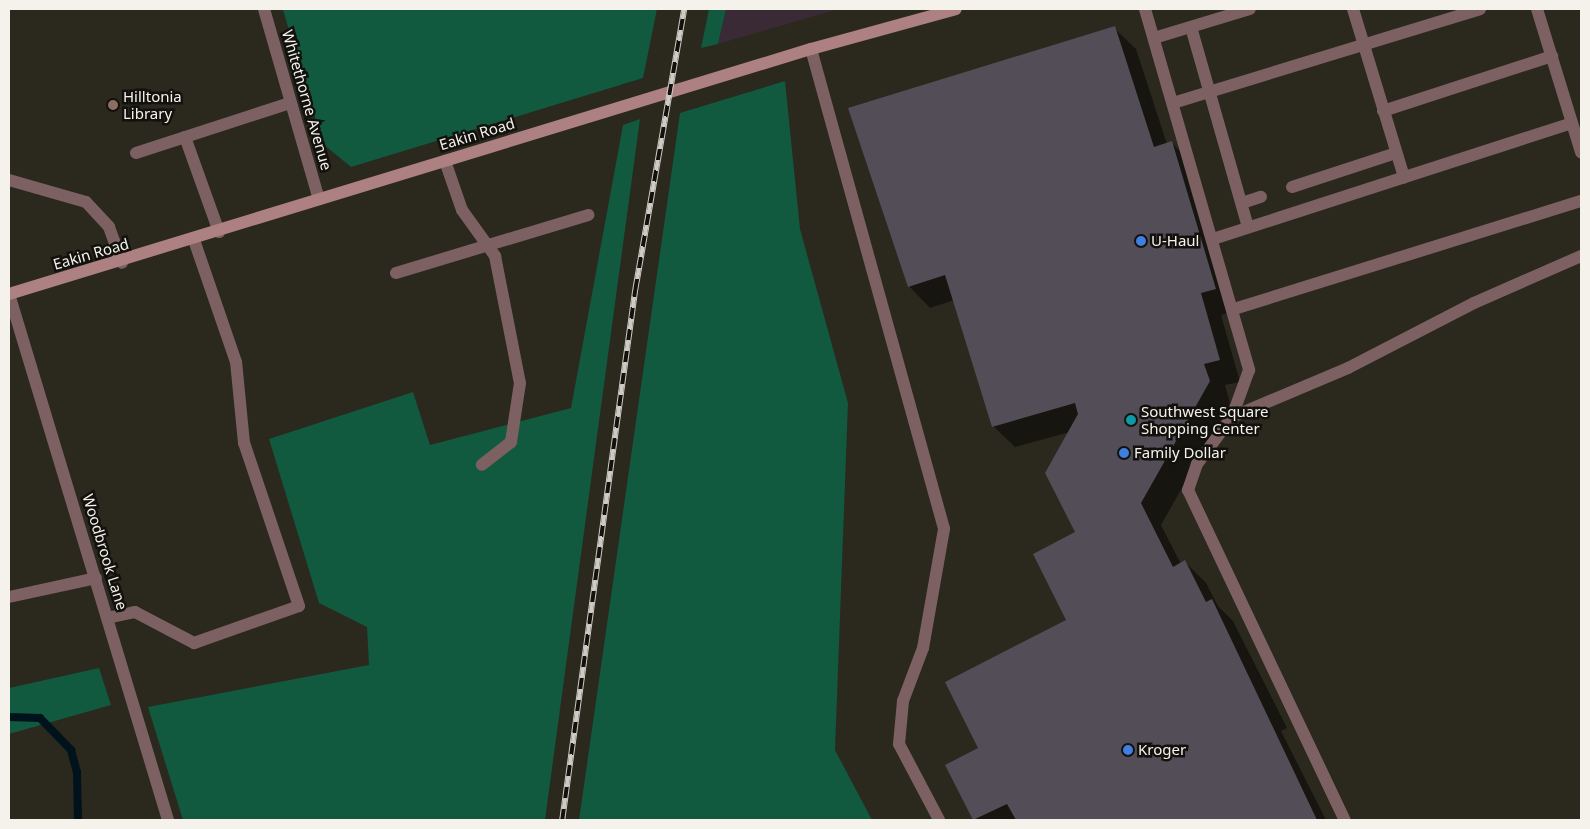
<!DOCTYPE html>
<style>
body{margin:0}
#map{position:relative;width:1590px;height:829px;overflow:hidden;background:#2b281e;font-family:"Noto Sans",sans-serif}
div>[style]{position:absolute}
.industrial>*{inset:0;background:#3a2a35}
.green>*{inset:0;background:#11593f}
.shadow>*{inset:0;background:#0007}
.stream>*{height:8px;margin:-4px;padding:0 4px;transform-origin:4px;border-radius:4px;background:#00121b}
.building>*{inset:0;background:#534d57}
.lane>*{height:12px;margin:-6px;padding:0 6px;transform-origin:6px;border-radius:6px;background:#7d6162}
.street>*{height:12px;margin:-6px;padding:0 6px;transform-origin:6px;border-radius:6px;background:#7d6162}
.secondary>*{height:12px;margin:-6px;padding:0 6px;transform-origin:6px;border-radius:6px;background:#ad8082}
.rail>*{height:5.5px;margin-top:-2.75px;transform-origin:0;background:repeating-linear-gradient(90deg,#12110d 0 11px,#cdcbc3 0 22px);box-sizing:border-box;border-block:1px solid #cdcbc3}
.dots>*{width:14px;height:14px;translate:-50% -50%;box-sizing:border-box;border:2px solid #12110d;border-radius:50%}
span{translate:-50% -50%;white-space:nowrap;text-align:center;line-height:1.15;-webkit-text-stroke:5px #12110d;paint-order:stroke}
.poi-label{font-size:15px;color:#f4f2eb}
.left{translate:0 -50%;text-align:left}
.street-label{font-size:15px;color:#f4f2eb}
.frame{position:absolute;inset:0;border:10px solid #f4f2eb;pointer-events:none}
</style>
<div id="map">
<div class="industrial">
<div style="clip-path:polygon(726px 9px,839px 9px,718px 44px)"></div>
</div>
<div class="green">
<div style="clip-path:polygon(657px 9px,643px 78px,351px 167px,323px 144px,283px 10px)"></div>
<div style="clip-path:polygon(709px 9px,726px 9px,718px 44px,701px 48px)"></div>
<div style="clip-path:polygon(785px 81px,800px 229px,848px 403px,835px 750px,872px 820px,579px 820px,680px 113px)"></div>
<div style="clip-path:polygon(640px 119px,545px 820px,183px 820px,148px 707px,369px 665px,367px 627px,319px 603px,269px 439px,413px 392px,430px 445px,571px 408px,623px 125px)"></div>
<div style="clip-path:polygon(99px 668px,111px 705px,9px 734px,9px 688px)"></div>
</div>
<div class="shadow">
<div style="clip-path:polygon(1114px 28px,1136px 49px,1167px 144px,1172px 143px,1193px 164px,1236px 310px,1221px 315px,1240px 382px,1225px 385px,1230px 403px,1161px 525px,1181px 564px,1185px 562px,1206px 583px,1218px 606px,1233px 621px,1287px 728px,1281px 731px,1326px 820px,974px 820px,947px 765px,980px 748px,1068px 621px,1076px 533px,1070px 432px,1015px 447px,993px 426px,954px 300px,930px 308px,909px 286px)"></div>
</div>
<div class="stream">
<div style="left:9px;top:717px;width:31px;rotate:2deg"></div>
<div style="left:40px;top:718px;width:45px;rotate:45.9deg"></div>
<div style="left:71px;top:750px;width:23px;rotate:75deg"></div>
<div style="left:77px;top:772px;width:48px;rotate:88.8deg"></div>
</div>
<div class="building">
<div style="clip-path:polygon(1115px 26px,1154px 147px,1172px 141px,1216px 289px,1201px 293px,1220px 360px,1204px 364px,1210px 381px,1141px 503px,1173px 567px,1185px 560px,1206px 602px,1212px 599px,1317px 820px,1016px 820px,1007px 804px,973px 820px,945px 765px,978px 748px,945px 682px,1066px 620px,1033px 554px,1075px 532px,1045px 473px,1078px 414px,1075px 403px,992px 427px,945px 275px,908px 287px,848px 108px)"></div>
</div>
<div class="lane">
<div style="left:1145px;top:9px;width:376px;rotate:73.9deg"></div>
<div style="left:1249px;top:370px;width:50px;rotate:109.9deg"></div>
<div style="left:1232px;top:417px;width:59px;rotate:126.7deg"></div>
<div style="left:1197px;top:464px;width:28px;rotate:109deg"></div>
<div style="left:1188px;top:490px;width:365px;rotate:64.6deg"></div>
<div style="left:1353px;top:9px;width:176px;rotate:73.1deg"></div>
<div style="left:1191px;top:27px;width:208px;rotate:74.1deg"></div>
<div style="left:1154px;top:38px;width:100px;rotate:-16.8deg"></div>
<div style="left:811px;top:49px;width:498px;rotate:74.5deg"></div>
<div style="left:944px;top:529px;width:121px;rotate:100deg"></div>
<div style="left:923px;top:648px;width:57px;rotate:110.7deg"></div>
<div style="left:903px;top:701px;width:43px;rotate:95.3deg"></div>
<div style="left:899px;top:744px;width:86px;rotate:62.2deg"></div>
<div style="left:1173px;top:103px;width:321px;rotate:-17deg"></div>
<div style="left:1383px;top:111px;width:178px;rotate:-18deg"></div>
<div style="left:185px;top:137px;width:101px;rotate:70.3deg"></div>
<div style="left:136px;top:153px;width:162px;rotate:-18deg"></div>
<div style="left:445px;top:161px;width:52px;rotate:70.9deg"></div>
<div style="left:462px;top:210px;width:57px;rotate:54.3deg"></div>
<div style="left:495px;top:256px;width:129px;rotate:78.9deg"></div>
<div style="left:520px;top:383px;width:60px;rotate:98.7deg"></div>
<div style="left:511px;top:442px;width:37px;rotate:142deg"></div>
<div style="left:9px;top:180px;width:80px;rotate:15.9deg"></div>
<div style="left:86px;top:202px;width:34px;rotate:47deg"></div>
<div style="left:109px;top:227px;width:38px;rotate:70deg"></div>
<div style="left:1292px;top:187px;width:109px;rotate:-18.1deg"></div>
<div style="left:1242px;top:203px;width:20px;rotate:-18deg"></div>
<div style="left:1213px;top:239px;width:377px;rotate:-17.9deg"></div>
<div style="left:396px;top:273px;width:201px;rotate:-16.8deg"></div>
<div style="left:1234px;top:309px;width:363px;rotate:-17.3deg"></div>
<div style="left:1232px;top:417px;width:126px;rotate:-22.9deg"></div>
<div style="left:1348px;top:368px;width:142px;rotate:-27.3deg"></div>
<div style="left:1474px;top:303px;width:117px;rotate:-23.7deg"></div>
<div style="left:9px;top:597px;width:89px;rotate:-12.3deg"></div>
<div style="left:107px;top:618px;width:29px;rotate:-12deg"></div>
<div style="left:135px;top:612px;width:67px;rotate:27.7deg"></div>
<div style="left:194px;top:643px;width:111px;rotate:-19.4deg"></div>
<div style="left:299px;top:606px;width:172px;rotate:-108.6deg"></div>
<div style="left:244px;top:443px;width:81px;rotate:-95.6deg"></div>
<div style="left:236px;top:362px;width:129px;rotate:-109deg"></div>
</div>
<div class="street">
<div style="left:264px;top:9px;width:198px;rotate:73.9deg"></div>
<div style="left:1537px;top:9px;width:150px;rotate:72.9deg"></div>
<div style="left:9px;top:294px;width:550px;rotate:73.18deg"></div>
</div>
<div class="secondary">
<div style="left:9px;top:294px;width:839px;rotate:-16.99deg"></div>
<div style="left:811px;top:49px;width:150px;rotate:-15.4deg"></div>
</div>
<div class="rail">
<div style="left:562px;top:820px;width:535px;rotate:-82.16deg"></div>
<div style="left:635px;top:290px;width:285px;rotate:-80.1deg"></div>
</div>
<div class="dots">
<div style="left:113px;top:105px;background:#8d6e63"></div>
<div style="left:1141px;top:241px;background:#3f7fe0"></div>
<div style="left:1131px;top:420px;background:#0f9aa8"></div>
<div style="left:1124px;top:453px;background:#3f7fe0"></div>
<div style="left:1128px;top:750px;background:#3f7fe0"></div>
</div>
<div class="poi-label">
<span class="left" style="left:123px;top:105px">Hilltonia<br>Library</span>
<span class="left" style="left:1151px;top:241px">U-Haul</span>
<span class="left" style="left:1141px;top:420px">Southwest Square<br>Shopping Center</span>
<span class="left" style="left:1134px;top:453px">Family Dollar</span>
<span class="left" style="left:1138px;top:750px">Kroger</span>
</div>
<div class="street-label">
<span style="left:307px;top:100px;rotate:74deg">Whitethorne Avenue</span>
<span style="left:477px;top:134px;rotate:-17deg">Eakin Road</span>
<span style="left:91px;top:254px;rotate:-16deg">Eakin Road</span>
<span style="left:105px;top:552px;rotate:73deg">Woodbrook Lane</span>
</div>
<div class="frame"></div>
</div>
